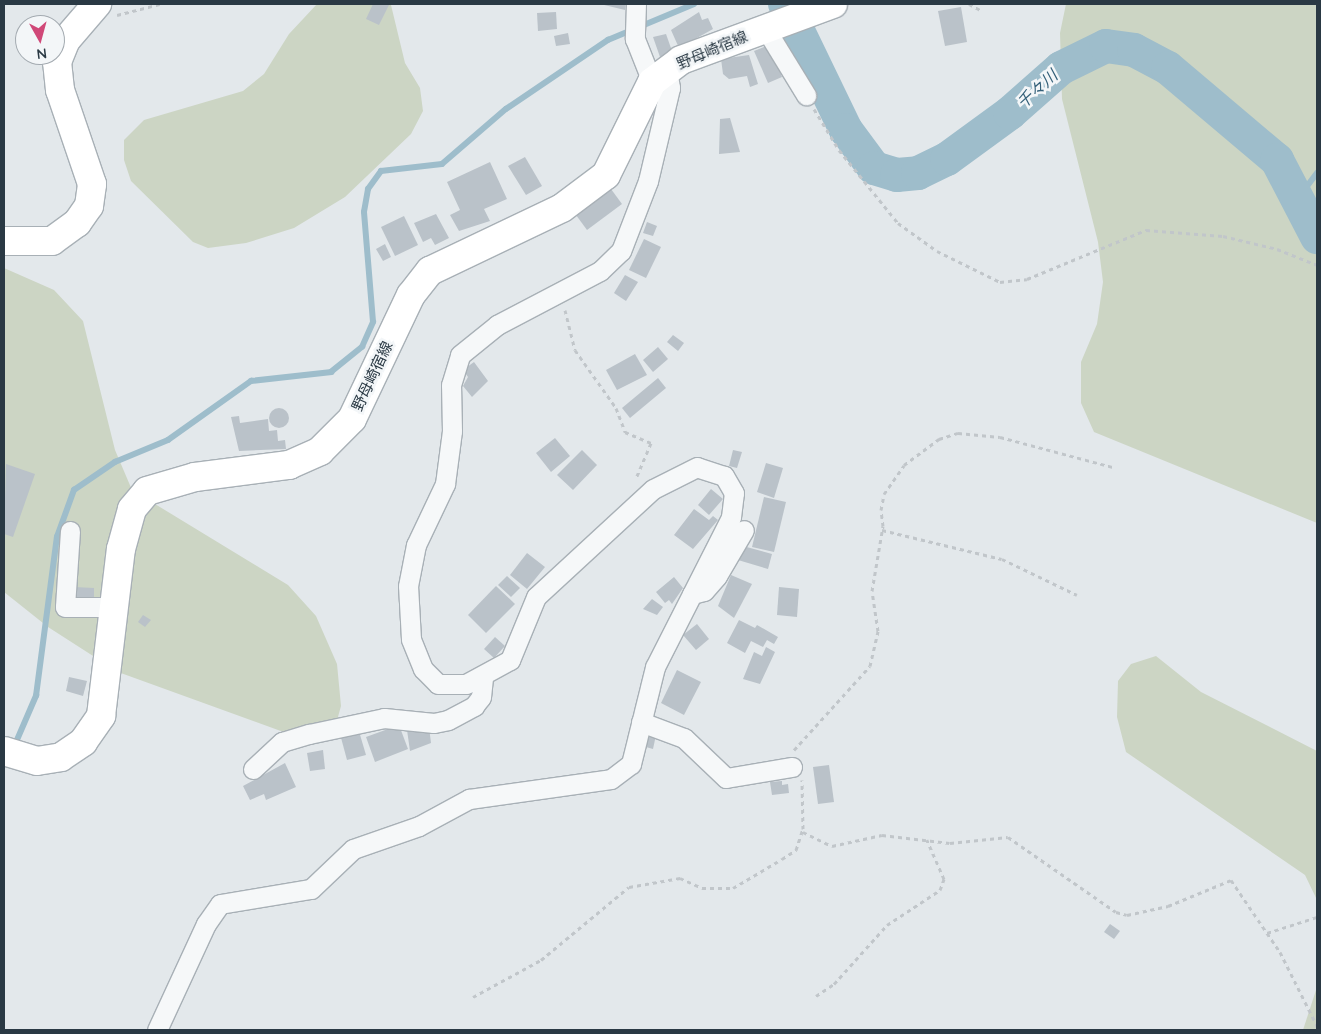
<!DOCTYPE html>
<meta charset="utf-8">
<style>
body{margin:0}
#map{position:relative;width:1321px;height:1034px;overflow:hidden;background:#e3e8eb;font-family:Quicksand,"Noto Sans JP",sans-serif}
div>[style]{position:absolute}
.green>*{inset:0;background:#ccd5c4}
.stream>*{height:5.5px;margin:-2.75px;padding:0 2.75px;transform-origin:2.75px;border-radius:2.75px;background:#9ebdcb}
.river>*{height:34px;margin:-17px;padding:0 17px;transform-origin:17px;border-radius:17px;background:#9ebdcb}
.building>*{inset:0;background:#bac2c9}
.round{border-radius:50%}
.path>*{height:3px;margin-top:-1.5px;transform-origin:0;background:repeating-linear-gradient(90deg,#c1c6ca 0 4px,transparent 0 8px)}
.roads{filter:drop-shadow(1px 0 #a8b0b6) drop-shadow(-1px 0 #a8b0b6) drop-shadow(0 1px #a8b0b6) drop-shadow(0 -1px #a8b0b6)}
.street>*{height:19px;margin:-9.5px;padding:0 9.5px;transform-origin:9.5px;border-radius:9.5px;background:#f6f8f9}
.primary>*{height:28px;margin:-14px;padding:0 14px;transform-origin:14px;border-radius:14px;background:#fff}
span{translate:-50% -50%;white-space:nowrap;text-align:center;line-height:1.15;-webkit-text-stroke:5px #f3f6f8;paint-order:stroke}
.street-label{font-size:15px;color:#2a3944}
.water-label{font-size:16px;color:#346079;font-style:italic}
.frame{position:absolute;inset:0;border:5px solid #2a3944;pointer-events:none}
.north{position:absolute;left:15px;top:15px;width:50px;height:50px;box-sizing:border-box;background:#f3f6f8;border:1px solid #a3aab0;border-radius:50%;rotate:173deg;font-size:14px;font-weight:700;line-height:20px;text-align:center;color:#2a3944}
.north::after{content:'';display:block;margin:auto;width:18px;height:22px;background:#d04878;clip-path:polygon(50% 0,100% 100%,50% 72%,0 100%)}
</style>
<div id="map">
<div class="green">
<div style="clip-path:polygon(317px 4px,391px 5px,405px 63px,420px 88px,423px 111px,411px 134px,345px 197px,294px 228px,246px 243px,208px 248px,193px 242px,131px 181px,124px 160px,124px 140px,144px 120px,243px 91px,264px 74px,289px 34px)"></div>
<div style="clip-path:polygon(1066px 4px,1317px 4px,1317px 523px,1094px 432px,1081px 403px,1081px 362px,1097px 324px,1103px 282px,1098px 242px,1062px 99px,1060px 33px)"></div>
<div style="clip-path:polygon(4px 268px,54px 290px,83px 321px,115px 450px,132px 490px,288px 585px,316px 616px,337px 664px,341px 706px,336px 724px,300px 738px,118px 672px,48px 627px,4px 592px)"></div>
<div style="clip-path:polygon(1156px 656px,1201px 692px,1317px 751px,1317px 900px,1305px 875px,1126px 752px,1117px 717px,1118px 681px,1131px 664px)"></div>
<div style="clip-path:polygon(1317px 987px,1317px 1030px,1303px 1030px)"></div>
</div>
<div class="stream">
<div style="left:1296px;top:201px;width:35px;rotate:-53deg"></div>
<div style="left:14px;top:747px;width:56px;rotate:-66.7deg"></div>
<div style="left:36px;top:696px;width:160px;rotate:-82.5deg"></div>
<div style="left:57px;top:537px;width:50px;rotate:-70.1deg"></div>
<div style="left:74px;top:490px;width:50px;rotate:-34.3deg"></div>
<div style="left:115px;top:462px;width:57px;rotate:-22.5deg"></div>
<div style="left:168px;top:440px;width:102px;rotate:-35.4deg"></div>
<div style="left:251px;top:381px;width:81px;rotate:-6.4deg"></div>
<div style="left:331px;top:372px;width:40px;rotate:-39deg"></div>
<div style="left:362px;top:347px;width:27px;rotate:-66deg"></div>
<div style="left:373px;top:322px;width:110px;rotate:-94.7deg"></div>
<div style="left:364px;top:212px;width:23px;rotate:-80deg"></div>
<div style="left:368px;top:189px;width:22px;rotate:-54deg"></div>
<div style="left:381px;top:171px;width:61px;rotate:-6.5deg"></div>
<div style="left:442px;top:164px;width:84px;rotate:-40.7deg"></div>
<div style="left:506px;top:109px;width:123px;rotate:-34.1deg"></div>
<div style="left:608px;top:40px;width:93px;rotate:-22.7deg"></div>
</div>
<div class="river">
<div style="left:785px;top:4px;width:140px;rotate:64.2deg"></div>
<div style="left:846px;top:130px;width:47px;rotate:53.6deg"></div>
<div style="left:874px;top:168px;width:24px;rotate:17deg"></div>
<div style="left:897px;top:175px;width:21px;rotate:-5deg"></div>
<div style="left:918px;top:173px;width:32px;rotate:-26deg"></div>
<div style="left:947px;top:159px;width:78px;rotate:-36.1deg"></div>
<div style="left:1010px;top:113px;width:68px;rotate:-41.4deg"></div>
<div style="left:1061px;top:68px;width:50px;rotate:-26.1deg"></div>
<div style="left:1106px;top:46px;width:28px;rotate:8deg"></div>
<div style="left:1134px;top:50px;width:38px;rotate:28deg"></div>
<div style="left:1168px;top:68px;width:143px;rotate:40.2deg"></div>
<div style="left:1277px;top:160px;width:87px;rotate:62.5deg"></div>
</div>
<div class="building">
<div style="clip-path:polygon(373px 4px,389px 5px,379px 25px,366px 19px)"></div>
<div style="clip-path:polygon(600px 4px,626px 4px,625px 10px)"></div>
<div style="clip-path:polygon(961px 7px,967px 42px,945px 46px,938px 11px)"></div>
<div style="clip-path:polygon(556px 12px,557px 29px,538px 31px,537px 13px)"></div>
<div style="clip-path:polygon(699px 12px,702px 20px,708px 18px,713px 29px,679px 48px,671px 30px)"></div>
<div style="clip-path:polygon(568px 33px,570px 44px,556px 46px,554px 36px)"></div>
<div style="clip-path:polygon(666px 34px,672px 51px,660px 57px,653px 37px)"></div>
<div style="clip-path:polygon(769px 45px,782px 77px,768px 83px,754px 51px)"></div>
<div style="clip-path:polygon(749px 55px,758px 84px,750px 87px,747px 76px,729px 79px,723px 74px,721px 59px)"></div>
<div style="clip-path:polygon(730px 118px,740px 152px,719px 154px,720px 119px)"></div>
<div style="clip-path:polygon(525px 157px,542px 186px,526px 195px,508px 166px)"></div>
<div style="clip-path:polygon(490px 162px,507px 199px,484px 209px,490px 221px,459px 231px,450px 215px,460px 210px,447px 182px)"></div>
<div style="clip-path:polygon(611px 189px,622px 204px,587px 230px,576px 215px)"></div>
<div style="clip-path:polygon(436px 214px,449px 238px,435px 245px,431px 238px,423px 242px,414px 223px)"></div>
<div style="clip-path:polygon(404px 216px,418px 245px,395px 256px,381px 227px)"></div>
<div style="clip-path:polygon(647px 222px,657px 226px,653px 236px,643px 233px)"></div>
<div style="clip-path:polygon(644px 239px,661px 247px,646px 278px,629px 270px)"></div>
<div style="clip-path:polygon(385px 244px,391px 257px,383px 261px,376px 249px)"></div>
<div style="clip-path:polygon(625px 275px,638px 282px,626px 301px,614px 293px)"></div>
<div style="clip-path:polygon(673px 335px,684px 343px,678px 351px,667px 342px)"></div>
<div style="clip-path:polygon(658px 347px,668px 359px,653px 372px,643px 360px)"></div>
<div style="clip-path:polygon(635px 354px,647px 375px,617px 390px,606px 370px)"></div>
<div style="clip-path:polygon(474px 362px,488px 381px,472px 397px,463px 386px,468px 377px,463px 370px)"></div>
<div style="clip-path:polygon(658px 378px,666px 388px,630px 418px,622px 408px)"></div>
<div class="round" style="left:269px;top:408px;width:20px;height:20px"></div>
<div style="clip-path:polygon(239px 416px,240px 423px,268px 419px,269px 431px,277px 430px,278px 441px,285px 440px,286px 449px,239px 451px,231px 417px)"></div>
<div style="clip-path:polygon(555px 438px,570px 456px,551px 472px,536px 453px)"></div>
<div style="clip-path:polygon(582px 450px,597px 465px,573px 490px,557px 475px)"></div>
<div style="clip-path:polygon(733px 450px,742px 452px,737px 468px,729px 466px)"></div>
<div style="clip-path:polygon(766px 463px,783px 468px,774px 498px,757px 492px)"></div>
<div style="clip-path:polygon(6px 464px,35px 474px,13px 537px,4px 534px)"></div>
<div style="clip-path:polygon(711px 489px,723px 499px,709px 515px,698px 505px)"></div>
<div style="clip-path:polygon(764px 497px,786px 502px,774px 552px,752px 547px)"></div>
<div style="clip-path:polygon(694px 509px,709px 520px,713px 516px,718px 520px,693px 549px,674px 535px)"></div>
<div style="clip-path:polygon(743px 546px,772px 554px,768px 569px,738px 560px)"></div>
<div style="clip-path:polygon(527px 553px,545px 567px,527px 589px,510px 575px)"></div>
<div style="clip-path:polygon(731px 575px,752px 584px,734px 618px,718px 606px)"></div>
<div style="clip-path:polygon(507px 576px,520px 588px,511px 597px,498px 585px)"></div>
<div style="clip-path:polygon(674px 577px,683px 588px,672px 604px,669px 600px,665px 603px,656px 592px)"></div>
<div style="clip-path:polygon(496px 586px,515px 604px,486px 633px,468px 615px)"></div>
<div style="clip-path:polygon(74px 587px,94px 588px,94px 602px,74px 602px)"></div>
<div style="clip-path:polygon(779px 587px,799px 589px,797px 617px,777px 615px)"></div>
<div style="clip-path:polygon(652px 599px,663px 607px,657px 615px,643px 609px)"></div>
<div style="clip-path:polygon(143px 615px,151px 620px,145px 627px,138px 622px)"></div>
<div style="clip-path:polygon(739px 620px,755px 628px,757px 625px,778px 637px,774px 644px,767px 640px,763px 647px,751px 641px,745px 653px,727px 643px)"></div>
<div style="clip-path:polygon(697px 624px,709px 639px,696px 650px,683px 635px)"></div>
<div style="clip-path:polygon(495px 637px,505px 646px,494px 658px,484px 649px)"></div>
<div style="clip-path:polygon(766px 647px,775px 652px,760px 684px,743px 679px,754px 652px,762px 656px)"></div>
<div style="clip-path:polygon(677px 670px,701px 682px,684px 715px,661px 703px)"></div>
<div style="clip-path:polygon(69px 677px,87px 681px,83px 696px,66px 691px)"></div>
<div style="clip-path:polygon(399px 725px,408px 749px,375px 762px,366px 737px)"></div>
<div style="clip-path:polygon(429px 727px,431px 743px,410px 751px,407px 730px)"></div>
<div style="clip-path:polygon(358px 728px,366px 755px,347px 760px,340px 734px)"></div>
<div style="clip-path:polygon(649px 734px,656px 735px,653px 749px,646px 747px)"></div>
<div style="clip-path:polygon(323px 750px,325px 769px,310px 771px,307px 753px)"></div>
<div style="clip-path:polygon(285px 763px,296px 787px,266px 800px,264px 794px,250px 800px,243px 786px)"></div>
<div style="clip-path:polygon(829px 765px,834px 802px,818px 804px,813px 767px)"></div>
<div style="clip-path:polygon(782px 781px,782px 785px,788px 784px,789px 793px,772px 795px,770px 782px)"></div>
<div style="clip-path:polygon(1110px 924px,1120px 931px,1114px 939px,1104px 932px)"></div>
</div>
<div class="path">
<div style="left:969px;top:4px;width:15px;rotate:28deg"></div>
<div style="left:117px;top:15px;width:44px;rotate:-14.3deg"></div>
<div style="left:814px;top:109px;width:48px;rotate:58.6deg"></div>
<div style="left:839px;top:150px;width:94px;rotate:51.1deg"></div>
<div style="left:898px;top:223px;width:48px;rotate:35.7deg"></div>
<div style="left:937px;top:251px;width:70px;rotate:26.2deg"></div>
<div style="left:1000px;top:282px;width:27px;rotate:-6deg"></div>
<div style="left:1027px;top:279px;width:129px;rotate:-22.4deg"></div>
<div style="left:1146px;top:230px;width:77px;rotate:4.5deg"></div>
<div style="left:1223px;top:236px;width:56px;rotate:13.5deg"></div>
<div style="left:1277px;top:249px;width:43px;rotate:21.8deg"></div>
<div style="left:565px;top:310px;width:41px;rotate:76deg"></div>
<div style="left:575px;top:350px;width:71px;rotate:54.7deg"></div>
<div style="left:616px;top:408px;width:26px;rotate:69deg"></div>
<div style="left:625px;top:432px;width:28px;rotate:23deg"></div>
<div style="left:651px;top:443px;width:39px;rotate:113deg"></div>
<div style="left:882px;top:530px;width:123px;rotate:13.6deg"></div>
<div style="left:1002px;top:559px;width:83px;rotate:25.6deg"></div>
<div style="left:794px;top:750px;width:113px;rotate:-47.9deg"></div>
<div style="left:870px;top:666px;width:36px;rotate:-77deg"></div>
<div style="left:878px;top:631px;width:40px;rotate:-98.5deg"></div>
<div style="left:872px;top:591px;width:66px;rotate:-80.4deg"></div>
<div style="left:883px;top:526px;width:16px;rotate:-97deg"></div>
<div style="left:881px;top:510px;width:16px;rotate:-79deg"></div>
<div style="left:884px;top:494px;width:35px;rotate:-55deg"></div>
<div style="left:904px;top:465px;width:44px;rotate:-36.6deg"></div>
<div style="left:939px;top:439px;width:20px;rotate:-18deg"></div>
<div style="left:958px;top:433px;width:42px;rotate:5.4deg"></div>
<div style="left:1000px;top:437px;width:117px;rotate:14.9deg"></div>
<div style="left:803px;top:832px;width:32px;rotate:26deg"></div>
<div style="left:832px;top:846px;width:51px;rotate:-12.4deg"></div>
<div style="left:882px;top:835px;width:68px;rotate:6.7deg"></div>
<div style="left:950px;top:843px;width:58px;rotate:-5.9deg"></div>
<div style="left:1008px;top:837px;width:131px;rotate:34.8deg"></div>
<div style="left:1116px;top:912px;width:11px;rotate:15deg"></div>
<div style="left:1127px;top:915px;width:42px;rotate:-12.4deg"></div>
<div style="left:1168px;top:906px;width:68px;rotate:-22.4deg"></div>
<div style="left:1231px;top:880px;width:87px;rotate:55.8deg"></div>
<div style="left:1280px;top:952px;width:83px;rotate:63.4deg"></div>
<div style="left:1267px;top:933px;width:52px;rotate:-17.7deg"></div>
<div style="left:816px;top:996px;width:22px;rotate:-34deg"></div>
<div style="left:834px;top:984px;width:79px;rotate:-48.1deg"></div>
<div style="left:887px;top:925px;width:64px;rotate:-33.4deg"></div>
<div style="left:940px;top:890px;width:12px;rotate:-70deg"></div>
<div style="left:944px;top:879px;width:43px;rotate:-113.6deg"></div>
<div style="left:473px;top:997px;width:77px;rotate:-28.6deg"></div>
<div style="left:541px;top:960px;width:114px;rotate:-39.7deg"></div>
<div style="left:629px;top:887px;width:52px;rotate:-10deg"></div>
<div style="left:680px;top:878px;width:24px;rotate:24deg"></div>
<div style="left:702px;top:888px;width:31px"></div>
<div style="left:733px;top:888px;width:57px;rotate:-30.6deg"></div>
<div style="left:782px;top:859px;width:17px;rotate:-33deg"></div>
<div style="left:796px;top:850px;width:22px;rotate:-72deg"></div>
<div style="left:803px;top:829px;width:49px;rotate:-91.2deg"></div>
</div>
<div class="roads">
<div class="street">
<div style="left:636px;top:4px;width:35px;rotate:92deg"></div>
<div style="left:635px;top:39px;width:46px;rotate:68.4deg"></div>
<div style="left:765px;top:28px;width:79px;rotate:58.5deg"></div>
<div style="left:70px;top:531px;width:76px;rotate:93.8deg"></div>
<div style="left:65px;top:607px;width:46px"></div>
<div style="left:692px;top:594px;width:12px;rotate:-14deg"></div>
<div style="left:704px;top:591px;width:20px;rotate:-49deg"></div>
<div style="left:717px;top:576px;width:53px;rotate:-59.6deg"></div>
<div style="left:641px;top:722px;width:46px;rotate:20.4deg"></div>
<div style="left:684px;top:738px;width:58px;rotate:43.6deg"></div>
<div style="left:726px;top:778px;width:67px;rotate:-9.5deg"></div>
<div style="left:253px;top:769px;width:40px;rotate:-43deg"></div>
<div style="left:282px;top:742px;width:28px;rotate:-17deg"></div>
<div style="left:309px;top:734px;width:77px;rotate:-12deg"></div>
<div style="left:384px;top:718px;width:50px;rotate:5.7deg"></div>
<div style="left:434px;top:723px;width:14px;rotate:-12deg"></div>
<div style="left:448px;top:720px;width:30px;rotate:-28deg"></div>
<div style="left:474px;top:706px;width:11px;rotate:-52deg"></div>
<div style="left:481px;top:697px;width:19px;rotate:-84deg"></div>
<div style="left:157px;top:1030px;width:117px;rotate:-65.2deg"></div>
<div style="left:206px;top:924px;width:24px;rotate:-55deg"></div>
<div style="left:220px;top:904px;width:92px;rotate:-9.4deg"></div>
<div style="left:311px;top:889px;width:58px;rotate:-43.6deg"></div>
<div style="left:353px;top:849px;width:70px;rotate:-19.2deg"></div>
<div style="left:419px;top:826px;width:57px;rotate:-28.4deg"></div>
<div style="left:469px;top:799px;width:143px;rotate:-8deg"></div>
<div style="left:611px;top:779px;width:25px;rotate:-37deg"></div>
<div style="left:631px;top:764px;width:100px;rotate:-76.1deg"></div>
<div style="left:655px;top:667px;width:168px;rotate:-63.1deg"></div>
<div style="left:731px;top:517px;width:24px;rotate:-83deg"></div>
<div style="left:734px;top:493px;width:20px;rotate:-120deg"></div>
<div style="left:724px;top:476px;width:28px;rotate:-162deg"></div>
<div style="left:697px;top:467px;width:49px;rotate:153.4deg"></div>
<div style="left:653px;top:489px;width:159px;rotate:137.3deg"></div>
<div style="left:536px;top:597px;width:68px;rotate:112.4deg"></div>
<div style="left:510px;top:660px;width:50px;rotate:151.4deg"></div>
<div style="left:466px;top:684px;width:28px;rotate:180deg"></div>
<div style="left:438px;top:684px;width:21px;rotate:-135deg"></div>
<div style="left:423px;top:669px;width:32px;rotate:-112deg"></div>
<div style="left:411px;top:639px;width:53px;rotate:-93.2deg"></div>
<div style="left:408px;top:586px;width:42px;rotate:-79deg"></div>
<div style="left:416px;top:545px;width:68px;rotate:-64.6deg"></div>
<div style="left:445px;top:484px;width:53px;rotate:-82.5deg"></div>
<div style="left:452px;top:431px;width:46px;rotate:-91.2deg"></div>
<div style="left:451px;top:385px;width:31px;rotate:-73deg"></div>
<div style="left:460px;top:355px;width:48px;rotate:-39deg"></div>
<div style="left:497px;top:325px;width:116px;rotate:-27.7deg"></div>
<div style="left:600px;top:271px;width:29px;rotate:-44deg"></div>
<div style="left:621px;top:251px;width:75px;rotate:-68.9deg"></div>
<div style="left:648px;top:181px;width:96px;rotate:-76.7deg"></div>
<div style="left:670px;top:88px;width:18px;rotate:-99deg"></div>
</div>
<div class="primary">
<div style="left:4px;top:241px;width:48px"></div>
<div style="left:52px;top:241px;width:31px;rotate:-36deg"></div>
<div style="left:77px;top:223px;width:21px;rotate:-55deg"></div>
<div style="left:89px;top:206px;width:22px;rotate:-82deg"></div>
<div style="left:92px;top:184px;width:99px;rotate:-108.8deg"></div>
<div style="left:60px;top:90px;width:28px;rotate:-96deg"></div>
<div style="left:57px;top:62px;width:24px;rotate:-68deg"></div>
<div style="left:66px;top:40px;width:48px;rotate:-49.3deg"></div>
<div style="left:4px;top:751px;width:34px;rotate:17deg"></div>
<div style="left:37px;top:761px;width:24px;rotate:-9deg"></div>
<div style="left:61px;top:757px;width:27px;rotate:-34deg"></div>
<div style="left:83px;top:742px;width:32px;rotate:-55deg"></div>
<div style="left:101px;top:716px;width:168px;rotate:-83.2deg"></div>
<div style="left:121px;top:549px;width:41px;rotate:-74.6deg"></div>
<div style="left:132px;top:509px;width:23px;rotate:-50deg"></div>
<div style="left:147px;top:491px;width:50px;rotate:-16.3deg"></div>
<div style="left:195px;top:477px;width:95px;rotate:-7.3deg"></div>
<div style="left:289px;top:465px;width:34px;rotate:-24deg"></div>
<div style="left:320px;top:451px;width:45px;rotate:-45deg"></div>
<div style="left:352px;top:419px;width:137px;rotate:-64.6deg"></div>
<div style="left:411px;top:295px;width:31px;rotate:-52deg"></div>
<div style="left:430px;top:271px;width:146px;rotate:-25.5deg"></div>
<div style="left:562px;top:208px;width:55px;rotate:-36.9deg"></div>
<div style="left:606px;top:175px;width:104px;rotate:-63.7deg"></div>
<div style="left:652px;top:82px;width:36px;rotate:-37deg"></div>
<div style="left:681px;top:60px;width:162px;rotate:-20.2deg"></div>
</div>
</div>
<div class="street-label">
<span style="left:712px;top:50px;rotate:-23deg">野母崎宿線</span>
<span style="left:372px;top:376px;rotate:-65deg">野母崎宿線</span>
</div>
<div class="water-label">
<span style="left:1037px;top:89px;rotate:-42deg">千々川</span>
</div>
<div class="frame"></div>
<div class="north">N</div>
</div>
